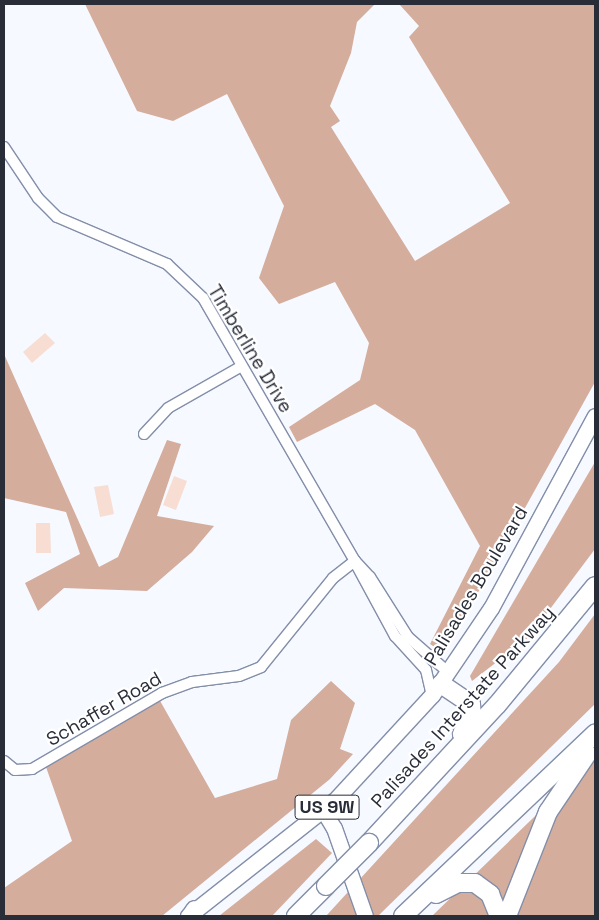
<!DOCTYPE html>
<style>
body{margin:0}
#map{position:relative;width:599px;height:920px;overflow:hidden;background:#f6f9ff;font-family:"Space Grotesk",sans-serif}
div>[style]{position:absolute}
.green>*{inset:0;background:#f8ddd2}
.forest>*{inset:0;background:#d4ad9c}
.roads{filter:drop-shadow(1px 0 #838ea9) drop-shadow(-1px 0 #838ea9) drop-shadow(0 1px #838ea9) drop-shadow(0 -1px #838ea9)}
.street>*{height:10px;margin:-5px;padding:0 5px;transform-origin:5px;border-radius:5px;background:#fff}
.primary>*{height:15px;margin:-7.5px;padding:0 7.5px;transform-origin:7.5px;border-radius:7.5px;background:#fff}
.highway>*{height:18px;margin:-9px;padding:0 9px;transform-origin:9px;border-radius:9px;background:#fff}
.bridges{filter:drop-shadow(1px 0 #838ea9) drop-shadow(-1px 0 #838ea9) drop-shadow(0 1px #838ea9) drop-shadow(0 -1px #838ea9)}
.highway-bridge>*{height:18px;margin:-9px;padding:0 9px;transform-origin:9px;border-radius:9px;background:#fff}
span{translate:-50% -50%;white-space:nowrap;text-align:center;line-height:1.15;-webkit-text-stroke:4.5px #fff;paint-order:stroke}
.shield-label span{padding:1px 4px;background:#fff;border:1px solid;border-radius:4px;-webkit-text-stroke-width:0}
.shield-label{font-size:18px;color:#282d38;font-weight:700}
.street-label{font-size:19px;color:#282d38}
.frame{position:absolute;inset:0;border:5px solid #282d38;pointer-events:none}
</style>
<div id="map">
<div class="green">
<div style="clip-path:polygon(45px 333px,55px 343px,32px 363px,23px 352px)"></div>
<div style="clip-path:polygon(174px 476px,187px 481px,176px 510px,163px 505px)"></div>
<div style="clip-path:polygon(108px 485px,114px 514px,100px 517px,94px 487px)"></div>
<div style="clip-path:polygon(36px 523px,50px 523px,51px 553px,36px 553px)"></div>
</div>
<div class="forest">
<div style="clip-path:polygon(85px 4px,375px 4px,357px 22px,351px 53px,330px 106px,340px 121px,331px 127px,415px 261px,510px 203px,409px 37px,419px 26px,399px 4px,595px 4px,595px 382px,476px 596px,439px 650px,430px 644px,480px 546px,415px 430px,375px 404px,297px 442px,289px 427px,360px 380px,369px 343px,335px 282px,279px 304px,259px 278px,284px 206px,227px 94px,173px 121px,137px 111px)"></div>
<div style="clip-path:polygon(4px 354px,99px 567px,118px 557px,167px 440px,181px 444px,157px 516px,214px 526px,192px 552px,147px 591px,64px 588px,38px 611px,25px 583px,80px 554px,66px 512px,4px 498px)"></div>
<div style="clip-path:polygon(595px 462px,595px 549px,529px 637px,472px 681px,470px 676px)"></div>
<div style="clip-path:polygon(595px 614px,595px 704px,378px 916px,326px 916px,559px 662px)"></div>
<div style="clip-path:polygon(331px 681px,355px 703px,340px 749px,353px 754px,330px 779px,162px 916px,4px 916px,4px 888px,72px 841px,46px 767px,159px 699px,215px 798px,277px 779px,291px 720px)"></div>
<div style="clip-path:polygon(595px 758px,595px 916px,432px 916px)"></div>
<div style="clip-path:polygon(316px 839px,332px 853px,272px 916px,219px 916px)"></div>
</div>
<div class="roads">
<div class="street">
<div style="left:4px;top:147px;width:61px;rotate:56.3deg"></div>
<div style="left:38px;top:198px;width:27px;rotate:45deg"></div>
<div style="left:57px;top:217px;width:120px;rotate:23.1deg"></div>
<div style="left:167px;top:264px;width:50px;rotate:43.4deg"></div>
<div style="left:203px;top:298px;width:304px;rotate:60deg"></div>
<div style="left:355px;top:561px;width:22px;rotate:47deg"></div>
<div style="left:370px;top:577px;width:71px;rotate:57.7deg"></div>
<div style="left:408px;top:637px;width:55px;rotate:41.3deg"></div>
<div style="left:144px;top:434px;width:35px;rotate:-47deg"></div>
<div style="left:168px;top:408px;width:85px;rotate:-29.6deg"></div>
<div style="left:356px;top:564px;width:82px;rotate:61.6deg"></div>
<div style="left:395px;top:636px;width:46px;rotate:47.6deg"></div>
<div style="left:426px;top:670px;width:26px;rotate:77deg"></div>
<div style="left:4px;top:761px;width:14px;rotate:39deg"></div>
<div style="left:15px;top:770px;width:17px;rotate:-3deg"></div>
<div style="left:32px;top:769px;width:151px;rotate:-30.3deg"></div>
<div style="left:162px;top:693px;width:32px;rotate:-20deg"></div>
<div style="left:192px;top:682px;width:47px;rotate:-7.3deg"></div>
<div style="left:239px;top:676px;width:24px;rotate:-22deg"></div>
<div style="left:261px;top:667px;width:114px;rotate:-51deg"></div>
<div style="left:333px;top:578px;width:28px;rotate:-38deg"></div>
</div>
<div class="primary">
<div style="left:323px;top:810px;width:21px;rotate:59deg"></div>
<div style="left:334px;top:828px;width:93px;rotate:70.6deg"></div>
<div style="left:188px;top:916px;width:187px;rotate:-38.3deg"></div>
<div style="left:335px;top:800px;width:143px;rotate:-47.3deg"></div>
<div style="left:432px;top:695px;width:105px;rotate:-55.9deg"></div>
<div style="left:491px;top:608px;width:218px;rotate:-61.6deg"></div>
</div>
<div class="highway">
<div style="left:441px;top:684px;width:36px;rotate:34deg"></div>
<div style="left:471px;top:704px;width:14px;rotate:86deg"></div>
<div style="left:472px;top:718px;width:19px;rotate:122deg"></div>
<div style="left:369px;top:843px;width:188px;rotate:-47.2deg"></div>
<div style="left:497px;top:705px;width:154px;rotate:-50.5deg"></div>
<div style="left:436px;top:894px;width:25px;rotate:-27deg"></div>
<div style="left:458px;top:883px;width:17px"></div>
<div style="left:475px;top:883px;width:19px;rotate:36deg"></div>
<div style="left:490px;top:894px;width:24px;rotate:68deg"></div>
<div style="left:191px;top:916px;width:7px;rotate:-56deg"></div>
<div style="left:296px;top:916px;width:42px;rotate:-45deg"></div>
<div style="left:403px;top:916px;width:265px;rotate:-43.5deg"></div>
<div style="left:507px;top:916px;width:112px;rotate:-68.5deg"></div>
<div style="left:548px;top:812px;width:70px;rotate:-56.1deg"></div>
</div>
</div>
<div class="bridges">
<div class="highway-bridge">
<div style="left:326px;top:886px;width:61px;rotate:-45deg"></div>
</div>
</div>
<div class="shield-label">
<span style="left:327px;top:807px">US 9W</span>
</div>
<div class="street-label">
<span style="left:250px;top:349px;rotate:59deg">Timberline Drive</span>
<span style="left:476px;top:586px;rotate:-59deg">Palisades Boulevard</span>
<span style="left:463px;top:707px;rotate:-48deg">Palisades Interstate Parkway</span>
<span style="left:104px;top:709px;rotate:-30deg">Schaffer Road</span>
</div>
<div class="frame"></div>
</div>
